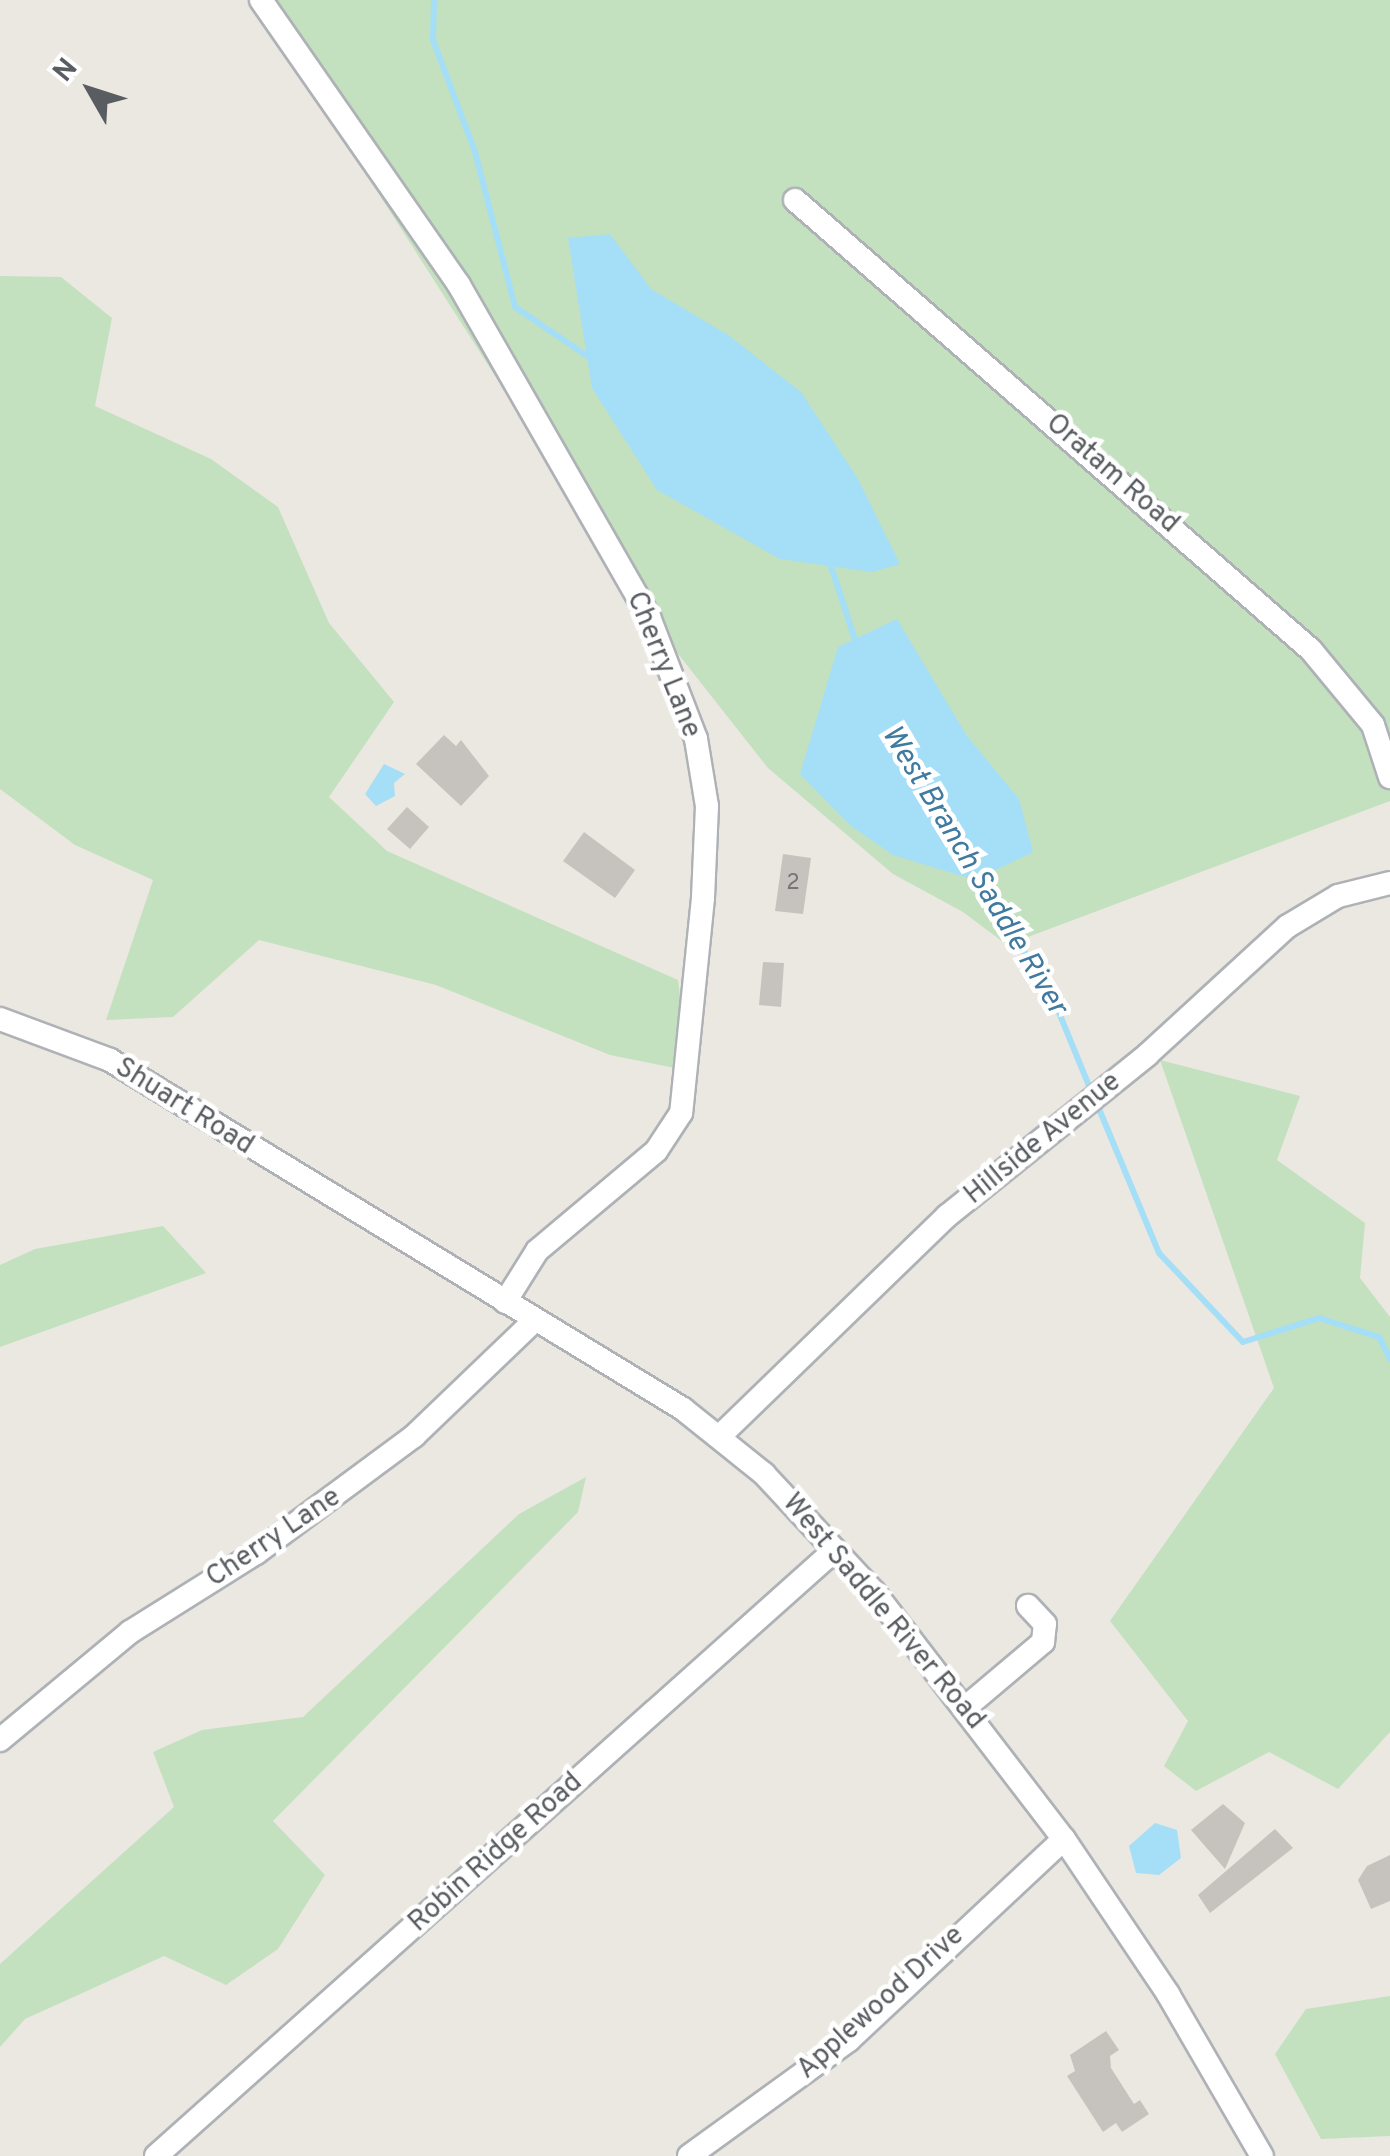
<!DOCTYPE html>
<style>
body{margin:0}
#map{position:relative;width:1390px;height:2156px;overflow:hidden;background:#ebe8e1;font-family:Overpass,sans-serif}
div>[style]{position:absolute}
.green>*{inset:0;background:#c3e1bf}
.water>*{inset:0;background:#a5def7}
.stream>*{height:6px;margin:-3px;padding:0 3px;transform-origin:3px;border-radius:3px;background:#a5def7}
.building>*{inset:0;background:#c6c3be}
.roads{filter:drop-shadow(2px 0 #aeb2b6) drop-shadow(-2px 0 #aeb2b6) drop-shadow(0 2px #aeb2b6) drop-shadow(0 -2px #aeb2b6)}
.minor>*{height:22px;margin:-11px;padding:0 11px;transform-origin:11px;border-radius:11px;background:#fff}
span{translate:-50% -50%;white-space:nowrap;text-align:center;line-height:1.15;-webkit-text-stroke:9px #fff;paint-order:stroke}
.number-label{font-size:22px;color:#747678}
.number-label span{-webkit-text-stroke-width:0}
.street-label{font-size:28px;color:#595d61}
.water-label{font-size:30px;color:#417a9f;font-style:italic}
.north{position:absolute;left:40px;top:40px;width:100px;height:100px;-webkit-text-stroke:8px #fff;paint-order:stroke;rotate:309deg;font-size:28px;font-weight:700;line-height:40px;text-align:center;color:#595d61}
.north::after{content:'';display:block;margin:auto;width:35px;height:45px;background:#595d61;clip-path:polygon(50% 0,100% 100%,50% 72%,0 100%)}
</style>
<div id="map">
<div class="green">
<div style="clip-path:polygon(255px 0,1390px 0,1390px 801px,1007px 945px,963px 912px,893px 874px,768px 768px,649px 617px)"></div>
<div style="clip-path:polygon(0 276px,61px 277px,112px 318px,95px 406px,211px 459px,278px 507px,329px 623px,394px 702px,329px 797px,387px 851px,678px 980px,690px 1071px,610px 1055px,436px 985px,259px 940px,173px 1017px,106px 1020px,153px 880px,75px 845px,0 789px)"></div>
<div style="clip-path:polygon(1160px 1060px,1300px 1096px,1277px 1160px,1365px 1223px,1360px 1278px,1390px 1317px,1390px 1732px,1338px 1789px,1269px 1752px,1196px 1791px,1164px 1766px,1188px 1721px,1110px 1621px,1274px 1388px)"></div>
<div style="clip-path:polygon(163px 1226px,206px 1273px,0 1347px,0 1265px,35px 1249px)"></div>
<div style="clip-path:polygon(586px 1477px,578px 1512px,273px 1821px,325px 1875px,278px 1949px,226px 1985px,164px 1956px,25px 2019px,0 2047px,0 1964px,174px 1807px,153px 1752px,202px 1730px,303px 1717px,519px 1514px)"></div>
<div style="clip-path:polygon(1390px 1996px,1390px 2136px,1321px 2139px,1275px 2054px,1306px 2009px)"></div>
</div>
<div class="water">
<div style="clip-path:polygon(610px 234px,651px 289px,728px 335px,801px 392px,858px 479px,900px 564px,872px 572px,780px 559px,657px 490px,592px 388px,568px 238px)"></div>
<div style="clip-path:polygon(897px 619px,967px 736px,1019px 799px,1033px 852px,975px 880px,893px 855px,851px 826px,800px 774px,838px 647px)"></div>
<div style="clip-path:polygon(384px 764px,405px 774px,394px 783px,395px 796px,376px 806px,365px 794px)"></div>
<div style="clip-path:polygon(1155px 1823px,1177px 1830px,1181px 1858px,1159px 1875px,1136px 1873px,1129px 1846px)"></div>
</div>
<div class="stream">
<div style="left:434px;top:0;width:40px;rotate:91.4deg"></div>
<div style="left:433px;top:40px;width:120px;rotate:69.4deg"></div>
<div style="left:475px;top:152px;width:160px;rotate:75.5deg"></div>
<div style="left:515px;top:307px;width:94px;rotate:34.2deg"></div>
<div style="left:829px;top:560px;width:87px;rotate:72deg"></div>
<div style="left:977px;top:875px;width:145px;rotate:58.3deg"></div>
<div style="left:1053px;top:998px;width:103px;rotate:67.7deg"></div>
<div style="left:1097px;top:1104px;width:161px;rotate:67.4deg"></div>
<div style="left:1159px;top:1253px;width:122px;rotate:46.7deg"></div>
<div style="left:1243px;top:1342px;width:80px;rotate:-17.5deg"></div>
<div style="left:1319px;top:1318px;width:63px;rotate:17.6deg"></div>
<div style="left:1379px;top:1337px;width:25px;rotate:63deg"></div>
</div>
<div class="building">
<div style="clip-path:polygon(444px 735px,456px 746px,461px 740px,489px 776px,461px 806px,416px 764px)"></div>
<div style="clip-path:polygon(407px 807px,429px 827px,410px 849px,387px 829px)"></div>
<div style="clip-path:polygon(584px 832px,635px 870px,615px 898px,563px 861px)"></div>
<div style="clip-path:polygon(783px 854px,811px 858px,803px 914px,775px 911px)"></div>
<div style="clip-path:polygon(763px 962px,784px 963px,781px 1007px,759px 1005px)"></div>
<div style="clip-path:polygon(1223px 1804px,1245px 1823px,1225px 1869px,1191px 1830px)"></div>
<div style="clip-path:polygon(1275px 1829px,1293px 1848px,1210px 1913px,1198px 1895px)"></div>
<div style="clip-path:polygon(1390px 1855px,1390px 1901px,1371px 1909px,1358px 1880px,1367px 1866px)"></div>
<div style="clip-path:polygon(1106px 2031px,1119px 2050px,1110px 2056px,1111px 2068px,1134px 2104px,1140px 2100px,1149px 2114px,1122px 2132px,1116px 2123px,1103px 2132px,1067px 2076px,1075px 2071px,1070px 2055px)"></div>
</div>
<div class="roads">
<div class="minor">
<div style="left:261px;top:0;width:347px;rotate:55.2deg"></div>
<div style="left:459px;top:285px;width:383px;rotate:60.2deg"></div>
<div style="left:649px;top:617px;width:131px;rotate:68.9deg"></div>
<div style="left:696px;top:739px;width:68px;rotate:80.7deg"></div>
<div style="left:707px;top:806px;width:92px;rotate:92.5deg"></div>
<div style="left:703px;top:898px;width:216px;rotate:95.8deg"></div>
<div style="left:681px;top:1113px;width:45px;rotate:123.3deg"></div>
<div style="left:656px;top:1151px;width:155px;rotate:140deg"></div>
<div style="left:537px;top:1251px;width:60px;rotate:122.1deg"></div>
<div style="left:795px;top:200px;width:685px;rotate:41.09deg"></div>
<div style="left:1311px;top:650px;width:97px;rotate:50.4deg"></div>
<div style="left:1373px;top:725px;width:55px;rotate:71.9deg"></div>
<div style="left:0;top:1019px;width:117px;rotate:20.4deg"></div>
<div style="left:110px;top:1060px;width:671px;rotate:31.34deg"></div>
<div style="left:683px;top:1409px;width:104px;rotate:38.7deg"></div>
<div style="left:764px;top:1474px;width:163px;rotate:47deg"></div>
<div style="left:875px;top:1593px;width:310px;rotate:52.5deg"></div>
<div style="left:1064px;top:1839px;width:187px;rotate:56.1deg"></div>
<div style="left:1168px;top:1994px;width:187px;rotate:59.9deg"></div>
<div style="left:721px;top:1435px;width:315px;rotate:-44.1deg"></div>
<div style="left:947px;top:1216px;width:257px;rotate:-38.8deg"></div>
<div style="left:1147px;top:1055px;width:191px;rotate:-42.5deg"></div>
<div style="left:1288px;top:926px;width:58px;rotate:-31deg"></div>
<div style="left:1338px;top:896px;width:54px;rotate:-14deg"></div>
<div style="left:966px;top:1707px;width:101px;rotate:-40.2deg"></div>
<div style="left:1043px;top:1642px;width:18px;rotate:-84deg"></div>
<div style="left:1045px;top:1624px;width:25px;rotate:-133deg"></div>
<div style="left:0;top:1740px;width:169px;rotate:-39.7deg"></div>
<div style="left:130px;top:1632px;width:149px;rotate:-32.1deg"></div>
<div style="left:256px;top:1553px;width:197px;rotate:-36.5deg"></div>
<div style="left:414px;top:1436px;width:168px;rotate:-43.8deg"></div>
<div style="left:156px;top:2156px;width:910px;rotate:-41.75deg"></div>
<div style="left:689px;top:2156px;width:198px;rotate:-35.9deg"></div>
<div style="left:849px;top:2040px;width:294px;rotate:-43.1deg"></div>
</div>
</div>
<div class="number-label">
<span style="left:793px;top:884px">2</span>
</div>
<div class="street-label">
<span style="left:1112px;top:474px;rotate:41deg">Oratam Road</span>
<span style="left:663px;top:665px;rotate:68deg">Cherry Lane</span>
<span style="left:184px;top:1107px;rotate:32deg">Shuart Road</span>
<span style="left:1043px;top:1139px;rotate:-39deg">Hillside Avenue</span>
<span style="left:274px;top:1538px;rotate:-34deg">Cherry Lane</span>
<span style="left:883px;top:1612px;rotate:50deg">West Saddle River Road</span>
<span style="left:496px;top:1853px;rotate:-42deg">Robin Ridge Road</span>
<span style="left:881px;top:2003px;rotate:-42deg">Applewood Drive</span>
</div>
<div class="water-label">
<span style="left:973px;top:871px;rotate:59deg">West Branch Saddle River</span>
</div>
<div class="north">N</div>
</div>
